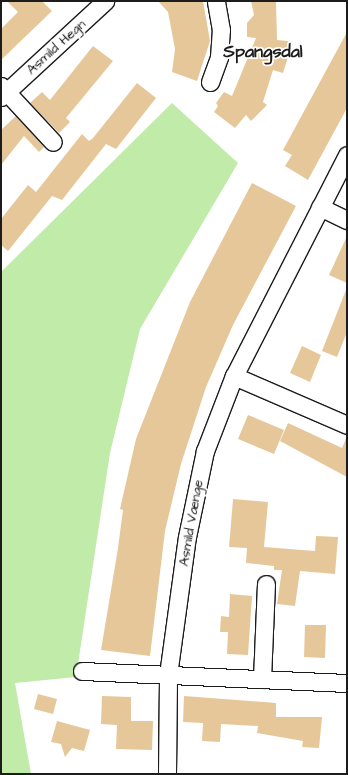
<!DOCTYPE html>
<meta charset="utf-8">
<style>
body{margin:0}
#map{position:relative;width:348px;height:775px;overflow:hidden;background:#fff;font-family:"Architects Daughter",sans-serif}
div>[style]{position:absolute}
.green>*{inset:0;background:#c0eba8}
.building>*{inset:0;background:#e6c799}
.roads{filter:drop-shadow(1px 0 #1c1c1c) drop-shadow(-1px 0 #1c1c1c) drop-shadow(0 1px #1c1c1c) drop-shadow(0 -1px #1c1c1c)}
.street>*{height:17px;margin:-8.5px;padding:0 8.5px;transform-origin:8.5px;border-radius:8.5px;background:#fff}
span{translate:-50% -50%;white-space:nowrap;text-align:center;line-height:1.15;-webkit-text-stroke:3.5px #fff;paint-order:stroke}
.street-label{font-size:14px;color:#1c1c1c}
.district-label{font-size:18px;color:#1c1c1c;font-weight:700}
.frame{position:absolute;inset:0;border:2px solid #1c1c1c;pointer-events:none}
</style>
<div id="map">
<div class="green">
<div style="clip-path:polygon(172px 103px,238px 163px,140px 329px,110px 453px,76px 677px,15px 683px,31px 774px,1px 774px,1px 272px)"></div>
</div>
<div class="building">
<div style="clip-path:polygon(7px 1px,42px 1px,52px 11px,1px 60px,1px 29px,18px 12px)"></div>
<div style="clip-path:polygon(158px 1px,203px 1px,210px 41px,197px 81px,172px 72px,175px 49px,168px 12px)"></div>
<div style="clip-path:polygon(251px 1px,276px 1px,277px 40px,288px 41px,288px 57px,283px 73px,273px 70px,263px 102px,267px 105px,251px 121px,246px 115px,235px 128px,214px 112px,218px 106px,216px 103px,224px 92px,232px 96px,256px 38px,247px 37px,247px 23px,254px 15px)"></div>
<div style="clip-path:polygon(347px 32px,347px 108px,308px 180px,285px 166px,292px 155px,283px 150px)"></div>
<div style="clip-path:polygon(93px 46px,113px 61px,66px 118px,70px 122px,59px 133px,30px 103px,42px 92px,50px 100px)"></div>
<div style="clip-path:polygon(137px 83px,156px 98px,116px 149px,106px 144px,62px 200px,52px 196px,8px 251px,1px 245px,1px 219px,28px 185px,36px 192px,82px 134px,89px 141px,93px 138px)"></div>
<div style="clip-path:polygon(16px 116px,44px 147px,39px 152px,24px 136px,1px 165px,1px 130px)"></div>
<div style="clip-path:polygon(252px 183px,296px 206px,233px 325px,206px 387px,181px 464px,165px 531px,150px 656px,101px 650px,118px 548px,123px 510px,120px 509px,136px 439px,190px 302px)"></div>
<div style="clip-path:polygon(347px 236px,347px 283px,329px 275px)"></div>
<div style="clip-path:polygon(346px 290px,347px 332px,337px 357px,322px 351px)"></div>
<div style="clip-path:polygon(302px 346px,321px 355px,310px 382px,290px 373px)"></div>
<div style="clip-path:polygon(248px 415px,284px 430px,274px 454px,238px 439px)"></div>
<div style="clip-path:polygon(288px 423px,342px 448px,347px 436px,347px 477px,280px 441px)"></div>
<div style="clip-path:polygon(233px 499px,268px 502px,264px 547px,315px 551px,316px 536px,338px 537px,335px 574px,300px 571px,295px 606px,277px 604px,282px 570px,274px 570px,274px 566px,246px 563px,247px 548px,229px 547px)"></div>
<div style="clip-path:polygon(230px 594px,252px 596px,248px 655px,227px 654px,228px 632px,220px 632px,221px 616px,229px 617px)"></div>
<div style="clip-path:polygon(305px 625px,326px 625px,325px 658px,304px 657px)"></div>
<div style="clip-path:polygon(38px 694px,57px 699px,53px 714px,34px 709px)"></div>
<div style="clip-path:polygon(102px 696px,131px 697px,131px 721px,153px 721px,152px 750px,116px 749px,117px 725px,101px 724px)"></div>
<div style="clip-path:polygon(184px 696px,276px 703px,276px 717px,322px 717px,319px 748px,302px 747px,303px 741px,257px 733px,258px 726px,221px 724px,220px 742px,202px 741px,203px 723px,183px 722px)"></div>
<div style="clip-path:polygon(57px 721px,90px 730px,84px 751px,72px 748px,65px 757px,61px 744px,51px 742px)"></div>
</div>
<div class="roads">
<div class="street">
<div style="left:210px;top:82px;width:27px;rotate:-70deg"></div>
<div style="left:219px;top:57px;width:27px;rotate:-86deg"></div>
<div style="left:221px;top:30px;width:29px;rotate:-100deg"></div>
<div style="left:1px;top:86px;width:76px;rotate:47.1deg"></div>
<div style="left:1px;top:97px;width:142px;rotate:-42.7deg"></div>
<div style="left:320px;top:207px;width:30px;rotate:26deg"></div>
<div style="left:234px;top:376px;width:123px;rotate:23.4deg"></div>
<div style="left:82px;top:671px;width:265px;rotate:2.6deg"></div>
<div style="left:262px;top:679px;width:95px;rotate:-87.6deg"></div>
<div style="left:167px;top:774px;width:99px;rotate:-89.4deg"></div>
<div style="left:168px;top:675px;width:139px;rotate:-82.2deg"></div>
<div style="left:187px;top:537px;width:88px;rotate:-78.2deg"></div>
<div style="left:205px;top:451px;width:80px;rotate:-68.9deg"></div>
<div style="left:234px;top:376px;width:248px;rotate:-62.9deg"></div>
</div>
</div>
<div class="street-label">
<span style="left:56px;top:47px;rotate:-42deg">Asmild Hegn</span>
<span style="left:191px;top:523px;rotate:-80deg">Asmild Vænge</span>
</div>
<div class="district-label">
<span style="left:263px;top:52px">Spangsdal</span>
</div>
<div class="frame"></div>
</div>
